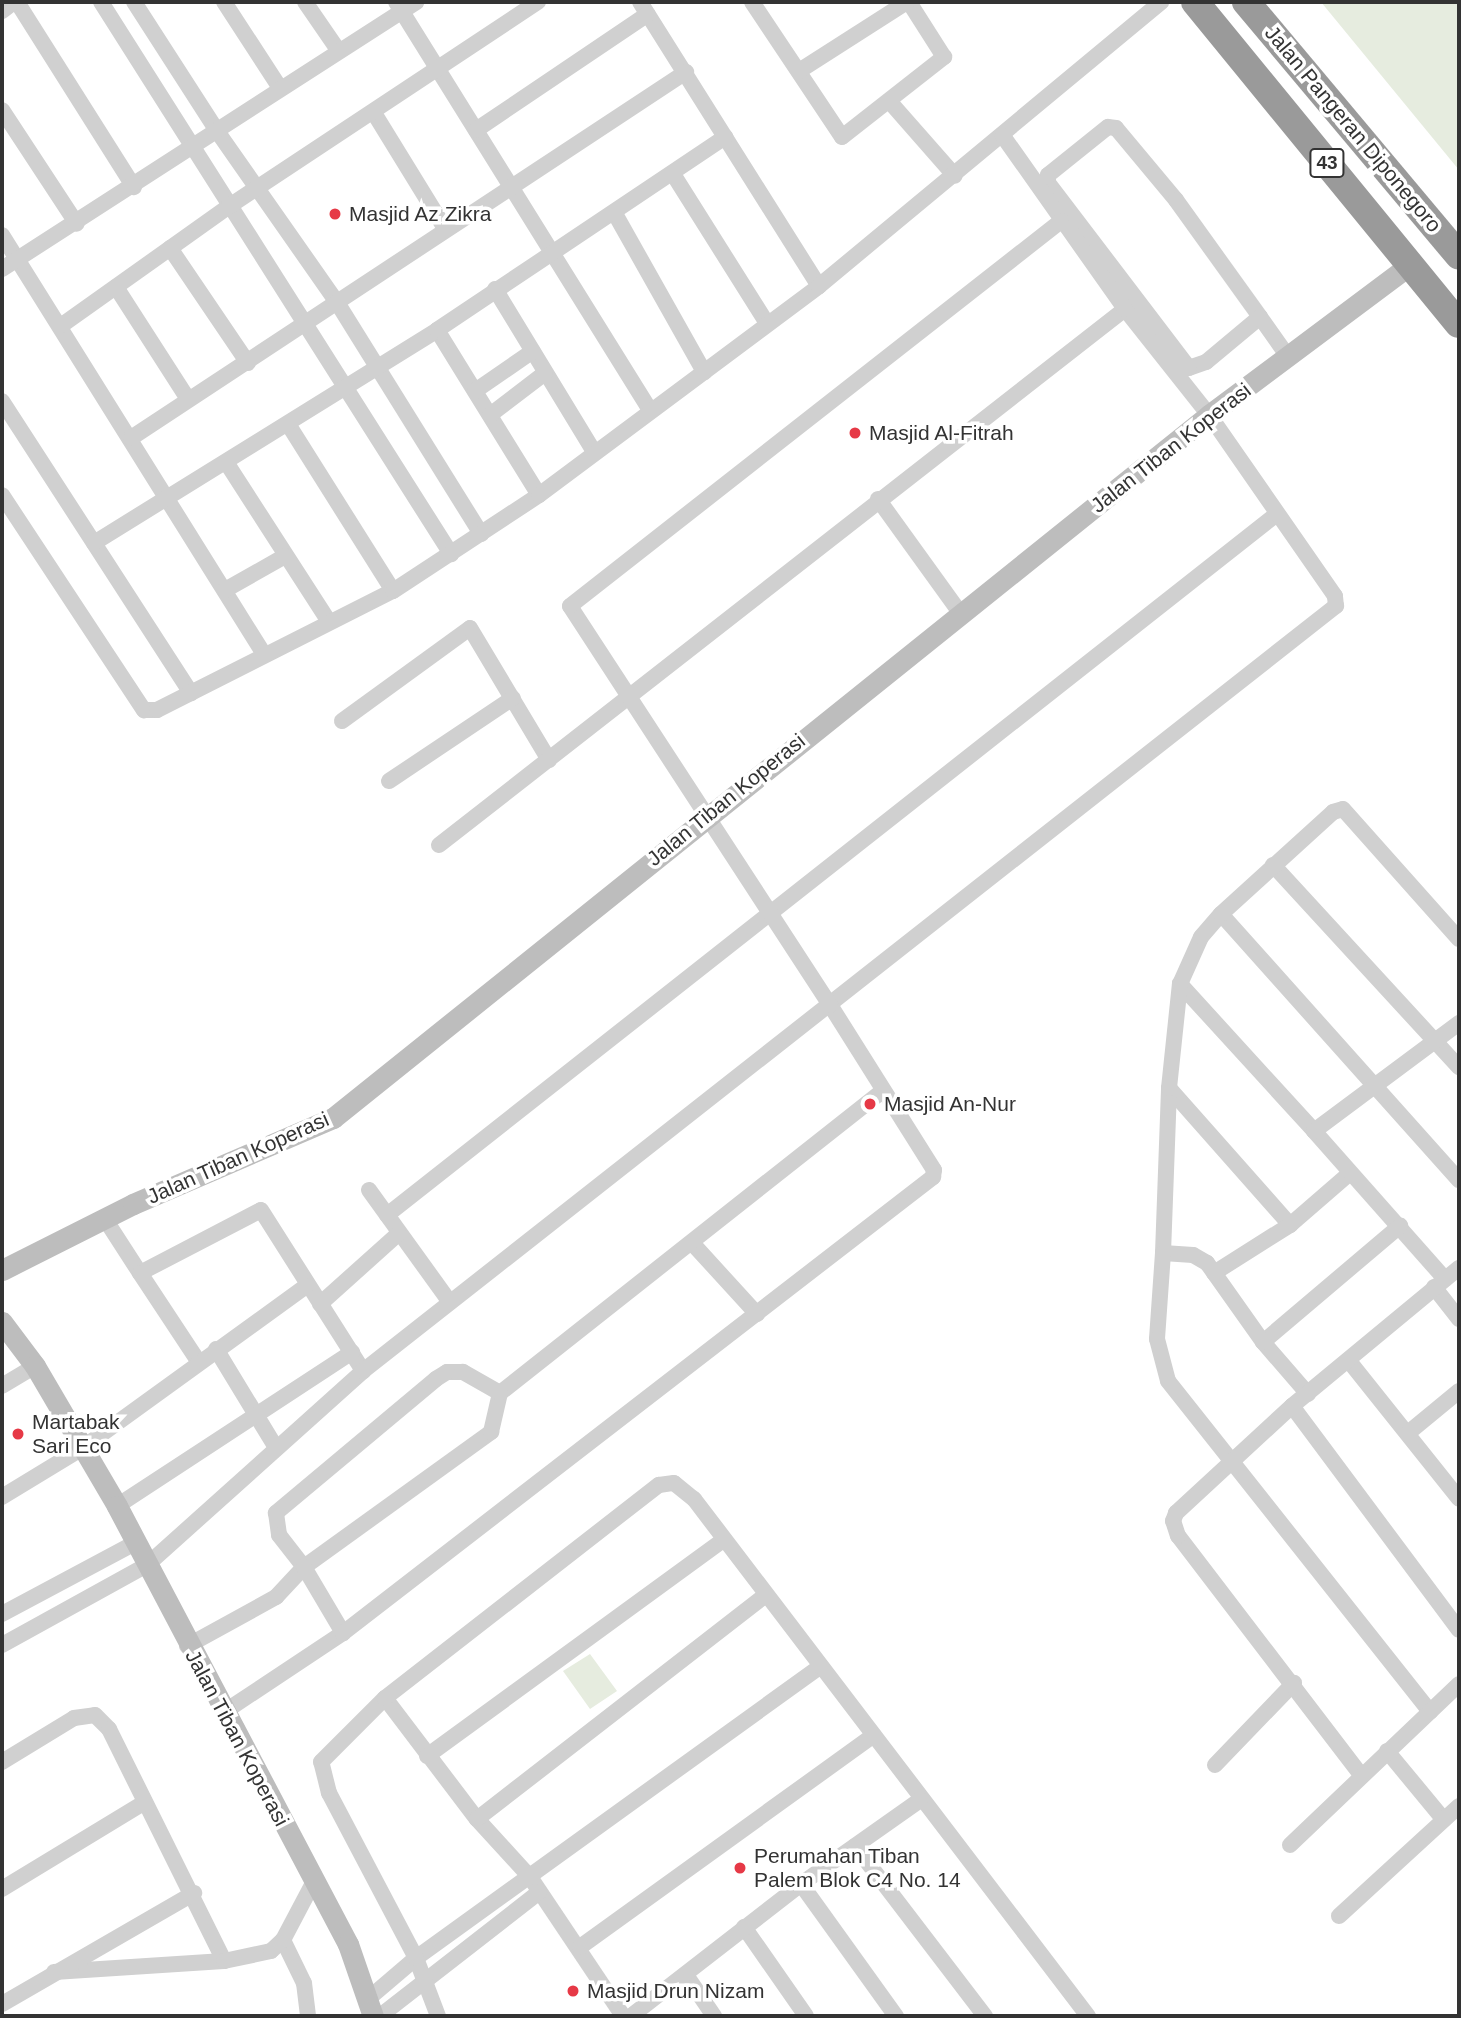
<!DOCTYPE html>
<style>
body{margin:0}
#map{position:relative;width:1461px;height:2018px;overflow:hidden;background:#fff;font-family:Helvetica,sans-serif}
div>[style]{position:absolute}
.green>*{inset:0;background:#e6ecdf}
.street>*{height:16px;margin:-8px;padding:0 8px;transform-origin:8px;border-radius:8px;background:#d0d0d0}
.secondary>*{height:21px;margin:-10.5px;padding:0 10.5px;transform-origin:10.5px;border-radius:10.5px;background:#bdbdbd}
.highway>*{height:28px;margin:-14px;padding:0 14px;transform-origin:14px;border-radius:14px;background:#9a9a9a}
.dots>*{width:19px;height:19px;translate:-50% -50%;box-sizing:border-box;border:4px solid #fff;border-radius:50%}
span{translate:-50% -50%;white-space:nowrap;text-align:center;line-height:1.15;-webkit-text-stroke:7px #fff;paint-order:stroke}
.shield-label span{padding:2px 5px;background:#fff;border:2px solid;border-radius:5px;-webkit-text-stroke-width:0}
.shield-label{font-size:19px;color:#333;font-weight:700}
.street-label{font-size:21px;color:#333}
.poi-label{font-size:21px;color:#333}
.left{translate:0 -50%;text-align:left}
.frame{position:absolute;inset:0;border:4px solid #333;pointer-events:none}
</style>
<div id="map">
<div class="green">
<div style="clip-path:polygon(1321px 2px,1459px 2px,1459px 170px)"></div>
<div style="clip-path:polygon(590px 1654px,617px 1691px,590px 1709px,563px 1671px)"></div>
</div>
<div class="street">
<div style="left:17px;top:2px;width:219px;rotate:57.7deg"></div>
<div style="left:101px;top:2px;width:654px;rotate:57.62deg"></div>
<div style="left:134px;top:2px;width:153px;rotate:57.2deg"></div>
<div style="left:217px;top:131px;width:211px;rotate:55deg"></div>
<div style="left:338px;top:304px;width:271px;rotate:58.1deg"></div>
<div style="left:224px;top:2px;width:103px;rotate:56.9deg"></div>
<div style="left:305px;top:2px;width:58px;rotate:55.5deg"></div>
<div style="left:396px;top:2px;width:482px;rotate:58.1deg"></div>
<div style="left:640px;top:2px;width:336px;rotate:57.8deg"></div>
<div style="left:752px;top:2px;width:162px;rotate:56.3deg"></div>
<div style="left:842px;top:137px;width:130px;rotate:-38.1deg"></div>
<div style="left:944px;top:57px;width:65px;rotate:-122.5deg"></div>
<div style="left:2px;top:11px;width:15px;rotate:-37deg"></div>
<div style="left:799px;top:71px;width:128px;rotate:-32.6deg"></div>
<div style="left:890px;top:102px;width:98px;rotate:48.7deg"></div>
<div style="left:2px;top:110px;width:136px;rotate:56.7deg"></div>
<div style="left:374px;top:113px;width:137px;rotate:58.4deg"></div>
<div style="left:476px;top:130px;width:207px;rotate:-34deg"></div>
<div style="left:673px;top:174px;width:176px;rotate:57.8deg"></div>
<div style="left:614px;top:212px;width:184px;rotate:60.6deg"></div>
<div style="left:2px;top:235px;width:495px;rotate:58deg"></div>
<div style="left:170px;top:248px;width:139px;rotate:55.9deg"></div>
<div style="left:2px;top:269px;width:493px;rotate:-32.8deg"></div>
<div style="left:116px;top:287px;width:133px;rotate:57.3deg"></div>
<div style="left:495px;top:289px;width:191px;rotate:58.7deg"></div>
<div style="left:1260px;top:317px;width:70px;rotate:140.2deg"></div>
<div style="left:1206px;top:362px;width:18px;rotate:161deg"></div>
<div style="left:1189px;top:368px;width:233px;rotate:-127.3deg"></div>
<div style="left:1048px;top:183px;width:8px;rotate:-90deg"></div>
<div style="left:1048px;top:175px;width:77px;rotate:-38.7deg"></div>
<div style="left:1108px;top:127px;width:8px;rotate:7deg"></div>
<div style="left:1116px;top:128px;width:94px;rotate:50.2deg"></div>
<div style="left:1176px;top:200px;width:144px;rotate:54.3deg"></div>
<div style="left:1260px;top:317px;width:50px;rotate:54.7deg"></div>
<div style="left:62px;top:325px;width:204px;rotate:-35.4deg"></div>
<div style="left:228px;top:207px;width:372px;rotate:-33.5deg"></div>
<div style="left:437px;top:330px;width:194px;rotate:58.3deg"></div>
<div style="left:475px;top:391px;width:70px;rotate:-34.6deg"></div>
<div style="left:2px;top:401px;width:348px;rotate:57.1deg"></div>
<div style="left:490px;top:415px;width:69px;rotate:-37.4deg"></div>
<div style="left:288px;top:424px;width:197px;rotate:57.8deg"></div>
<div style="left:131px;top:438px;width:665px;rotate:-33.4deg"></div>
<div style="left:226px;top:462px;width:190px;rotate:57.2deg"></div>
<div style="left:2px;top:495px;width:258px;rotate:56.6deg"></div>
<div style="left:144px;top:710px;width:13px"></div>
<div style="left:157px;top:710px;width:264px;rotate:-26.8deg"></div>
<div style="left:393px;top:591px;width:175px;rotate:-33.3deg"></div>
<div style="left:539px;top:495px;width:349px;rotate:-36.7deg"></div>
<div style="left:819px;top:286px;width:445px;rotate:-39.7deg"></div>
<div style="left:878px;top:499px;width:142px;rotate:54.2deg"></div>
<div style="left:94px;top:543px;width:404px;rotate:-31.8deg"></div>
<div style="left:437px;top:330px;width:347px;rotate:-33.8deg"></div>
<div style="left:225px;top:590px;width:69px;rotate:-29.5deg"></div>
<div style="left:342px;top:721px;width:158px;rotate:-36deg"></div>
<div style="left:470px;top:628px;width:154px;rotate:59.1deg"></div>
<div style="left:389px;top:781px;width:149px;rotate:-33.8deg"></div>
<div style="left:439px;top:845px;width:871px;rotate:-38deg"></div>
<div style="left:1273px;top:865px;width:275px;rotate:47.4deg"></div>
<div style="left:1221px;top:914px;width:357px;rotate:48.2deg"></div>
<div style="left:1180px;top:984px;width:199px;rotate:47.6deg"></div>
<div style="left:1169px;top:1088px;width:183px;rotate:48.5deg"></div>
<div style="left:369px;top:1190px;width:137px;rotate:54.2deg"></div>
<div style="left:387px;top:1215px;width:1133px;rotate:-38.23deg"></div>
<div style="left:105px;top:1219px;width:64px;rotate:57.1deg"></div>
<div style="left:140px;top:1273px;width:136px;rotate:-27.5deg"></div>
<div style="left:261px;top:1210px;width:191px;rotate:57.6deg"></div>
<div style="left:693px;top:1244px;width:95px;rotate:47.6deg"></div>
<div style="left:1163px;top:1253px;width:165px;rotate:-87.9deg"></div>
<div style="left:1169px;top:1088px;width:105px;rotate:-84deg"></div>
<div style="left:1180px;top:984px;width:51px;rotate:-65.9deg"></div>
<div style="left:1201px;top:937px;width:30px;rotate:-49deg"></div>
<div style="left:1221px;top:914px;width:151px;rotate:-42.3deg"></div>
<div style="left:1333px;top:812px;width:10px;rotate:-17deg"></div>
<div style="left:1343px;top:809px;width:174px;rotate:48.3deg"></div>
<div style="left:140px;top:1273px;width:105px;rotate:56.6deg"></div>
<div style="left:1214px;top:1273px;width:90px;rotate:-32.3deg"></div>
<div style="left:1290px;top:1225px;width:79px;rotate:-40.9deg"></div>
<div style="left:1445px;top:1279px;width:198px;rotate:-131.5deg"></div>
<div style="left:1314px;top:1131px;width:181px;rotate:-36.7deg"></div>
<div style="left:1434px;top:1287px;width:41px;rotate:52deg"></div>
<div style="left:320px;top:1304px;width:105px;rotate:-41.9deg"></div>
<div style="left:1263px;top:1342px;width:180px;rotate:-40.3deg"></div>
<div style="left:216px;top:1349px;width:114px;rotate:58.7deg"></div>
<div style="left:1349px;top:1361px;width:176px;rotate:51.4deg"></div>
<div style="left:2px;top:1386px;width:39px;rotate:-31deg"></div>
<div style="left:500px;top:1393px;width:487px;rotate:-38.3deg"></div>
<div style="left:1308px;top:1394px;width:69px;rotate:-130.9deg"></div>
<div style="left:1263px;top:1342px;width:97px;rotate:-125.3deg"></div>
<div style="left:1207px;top:1263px;width:16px;rotate:-150deg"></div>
<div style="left:1193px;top:1255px;width:30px;rotate:-176deg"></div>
<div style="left:1163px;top:1253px;width:86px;rotate:94deg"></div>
<div style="left:1157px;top:1339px;width:43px;rotate:75.3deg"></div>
<div style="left:1168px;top:1381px;width:422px;rotate:51.6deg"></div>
<div style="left:1292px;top:1406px;width:279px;rotate:53.3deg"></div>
<div style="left:1408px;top:1433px;width:66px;rotate:-39.5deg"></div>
<div style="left:2px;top:1497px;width:92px;rotate:-31.3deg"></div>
<div style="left:81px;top:1449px;width:278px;rotate:-35.9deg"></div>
<div style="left:117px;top:1506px;width:281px;rotate:-33.2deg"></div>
<div style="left:2px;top:1614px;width:151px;rotate:-28.1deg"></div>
<div style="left:2px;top:1645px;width:166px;rotate:-28.9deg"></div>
<div style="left:147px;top:1565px;width:290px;rotate:-41.9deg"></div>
<div style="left:363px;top:1371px;width:1238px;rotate:-38.18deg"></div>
<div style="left:1336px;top:606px;width:10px;rotate:-96deg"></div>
<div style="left:1335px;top:596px;width:221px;rotate:-124.8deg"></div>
<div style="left:1209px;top:415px;width:135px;rotate:-128.4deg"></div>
<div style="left:1125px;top:309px;width:212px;rotate:-125.2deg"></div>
<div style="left:187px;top:1646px;width:102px;rotate:-28.8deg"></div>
<div style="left:276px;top:1597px;width:41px;rotate:-47deg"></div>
<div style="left:304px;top:1567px;width:231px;rotate:-35.8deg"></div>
<div style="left:491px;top:1432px;width:40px;rotate:-77deg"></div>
<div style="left:500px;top:1393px;width:43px;rotate:-150.4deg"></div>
<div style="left:463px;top:1372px;width:16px;rotate:180deg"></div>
<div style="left:447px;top:1372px;width:13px;rotate:148deg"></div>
<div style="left:436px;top:1379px;width:209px;rotate:140.1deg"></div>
<div style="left:276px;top:1513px;width:22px;rotate:82deg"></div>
<div style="left:279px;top:1535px;width:41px;rotate:52deg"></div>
<div style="left:304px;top:1567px;width:77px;rotate:59.4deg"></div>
<div style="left:385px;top:1698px;width:152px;rotate:52.8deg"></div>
<div style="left:477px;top:1819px;width:79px;rotate:47.6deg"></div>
<div style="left:530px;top:1877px;width:167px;rotate:56.2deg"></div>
<div style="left:224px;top:1712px;width:143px;rotate:-33.6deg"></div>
<div style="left:343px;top:1633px;width:746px;rotate:-37.7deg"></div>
<div style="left:933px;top:1177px;width:7px;rotate:-82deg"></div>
<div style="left:934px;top:1170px;width:195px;rotate:-122.2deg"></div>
<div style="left:830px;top:1005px;width:476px;rotate:-123.1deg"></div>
<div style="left:570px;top:606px;width:624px;rotate:-38.1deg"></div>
<div style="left:1387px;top:1751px;width:89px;rotate:50.4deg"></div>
<div style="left:427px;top:1756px;width:366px;rotate:-36.1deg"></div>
<div style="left:2px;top:1762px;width:84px;rotate:-31.4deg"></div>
<div style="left:74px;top:1718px;width:21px;rotate:-8deg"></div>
<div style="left:95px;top:1715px;width:20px;rotate:45deg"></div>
<div style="left:109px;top:1729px;width:259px;rotate:63.6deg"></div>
<div style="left:1215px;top:1765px;width:114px;rotate:-46.1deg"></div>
<div style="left:1361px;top:1775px;width:301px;rotate:-127.4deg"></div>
<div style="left:1178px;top:1536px;width:16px;rotate:-108deg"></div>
<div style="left:1173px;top:1521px;width:9px;rotate:-69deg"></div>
<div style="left:1176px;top:1513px;width:158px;rotate:-42.7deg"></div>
<div style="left:1292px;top:1406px;width:217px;rotate:-39.6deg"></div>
<div style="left:477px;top:1819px;width:366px;rotate:-37.8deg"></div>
<div style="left:1290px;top:1845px;width:233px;rotate:-43.6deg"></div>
<div style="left:855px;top:1846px;width:214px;rotate:52.6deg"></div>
<div style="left:801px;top:1884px;width:163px;rotate:54.3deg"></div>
<div style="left:2px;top:1889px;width:167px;rotate:-31.3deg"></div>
<div style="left:1339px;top:1916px;width:163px;rotate:-42.5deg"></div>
<div style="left:744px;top:1927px;width:108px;rotate:55.1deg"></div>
<div style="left:283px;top:1940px;width:48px;rotate:64deg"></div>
<div style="left:304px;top:1983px;width:33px;rotate:83deg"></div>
<div style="left:580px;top:1947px;width:362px;rotate:-35.8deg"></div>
<div style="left:54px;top:1972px;width:170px;rotate:-3.7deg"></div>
<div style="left:224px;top:1961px;width:48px;rotate:-12deg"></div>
<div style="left:271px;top:1951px;width:16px;rotate:-43deg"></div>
<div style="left:283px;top:1940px;width:64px;rotate:-62.2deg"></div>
<div style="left:686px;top:1975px;width:50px;rotate:55.7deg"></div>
<div style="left:368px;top:1999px;width:63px;rotate:-40.5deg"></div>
<div style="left:416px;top:1958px;width:498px;rotate:-35.8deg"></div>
<div style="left:2px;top:2004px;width:222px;rotate:-30deg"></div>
<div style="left:380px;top:2016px;width:202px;rotate:-37.9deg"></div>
<div style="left:438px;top:2016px;width:62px;rotate:-110.8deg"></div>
<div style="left:416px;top:1958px;width:187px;rotate:-117.8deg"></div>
<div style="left:329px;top:1793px;width:32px;rotate:-104deg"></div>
<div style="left:321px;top:1762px;width:91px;rotate:-45deg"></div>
<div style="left:385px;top:1698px;width:347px;rotate:-37.9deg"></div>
<div style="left:659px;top:1485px;width:15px;rotate:-8deg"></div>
<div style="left:674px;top:1483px;width:26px;rotate:39deg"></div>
<div style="left:694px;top:1499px;width:650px;rotate:52.69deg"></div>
<div style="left:631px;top:2016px;width:215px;rotate:-37.8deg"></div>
<div style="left:801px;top:1884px;width:146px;rotate:-35.2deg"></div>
</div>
<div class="secondary">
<div style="left:2px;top:1270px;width:147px;rotate:-26.7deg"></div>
<div style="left:133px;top:1204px;width:218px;rotate:-23.3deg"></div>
<div style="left:333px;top:1118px;width:1123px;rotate:-38.75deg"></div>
<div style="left:1209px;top:415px;width:252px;rotate:-36.8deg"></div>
<div style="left:2px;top:1322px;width:55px;rotate:53.1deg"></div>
<div style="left:35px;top:1366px;width:162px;rotate:59.6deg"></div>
<div style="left:117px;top:1506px;width:495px;rotate:62.2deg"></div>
<div style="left:348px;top:1944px;width:76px;rotate:70.9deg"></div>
</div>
<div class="highway">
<div style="left:1195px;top:2px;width:416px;rotate:50.7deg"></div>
<div style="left:1246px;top:2px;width:331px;rotate:50deg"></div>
</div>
<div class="dots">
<div style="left:335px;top:214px;background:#e63946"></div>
<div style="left:855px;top:433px;background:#e63946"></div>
<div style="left:870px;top:1104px;background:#e63946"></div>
<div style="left:18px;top:1434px;background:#e63946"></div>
<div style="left:740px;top:1868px;background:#e63946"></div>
<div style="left:573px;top:1991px;background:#e63946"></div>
</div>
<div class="shield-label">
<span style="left:1327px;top:163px">43</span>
</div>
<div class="street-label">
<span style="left:1353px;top:129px;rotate:50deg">Jalan Pangeran Diponegoro</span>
<span style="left:1171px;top:448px;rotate:-38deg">Jalan Tiban Koperasi</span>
<span style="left:726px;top:800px;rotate:-39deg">Jalan Tiban Koperasi</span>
<span style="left:238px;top:1158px;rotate:-24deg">Jalan Tiban Koperasi</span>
<span style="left:237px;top:1738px;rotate:62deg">Jalan Tiban Koperasi</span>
</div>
<div class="poi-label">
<span class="left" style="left:349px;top:214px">Masjid Az Zikra</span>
<span class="left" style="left:869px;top:433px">Masjid Al-Fitrah</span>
<span class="left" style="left:884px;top:1104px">Masjid An-Nur</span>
<span class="left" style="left:32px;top:1434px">Martabak<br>Sari Eco</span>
<span class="left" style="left:754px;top:1868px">Perumahan Tiban<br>Palem Blok C4 No. 14</span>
<span class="left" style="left:587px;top:1991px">Masjid Drun Nizam</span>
</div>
<div class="frame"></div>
</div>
